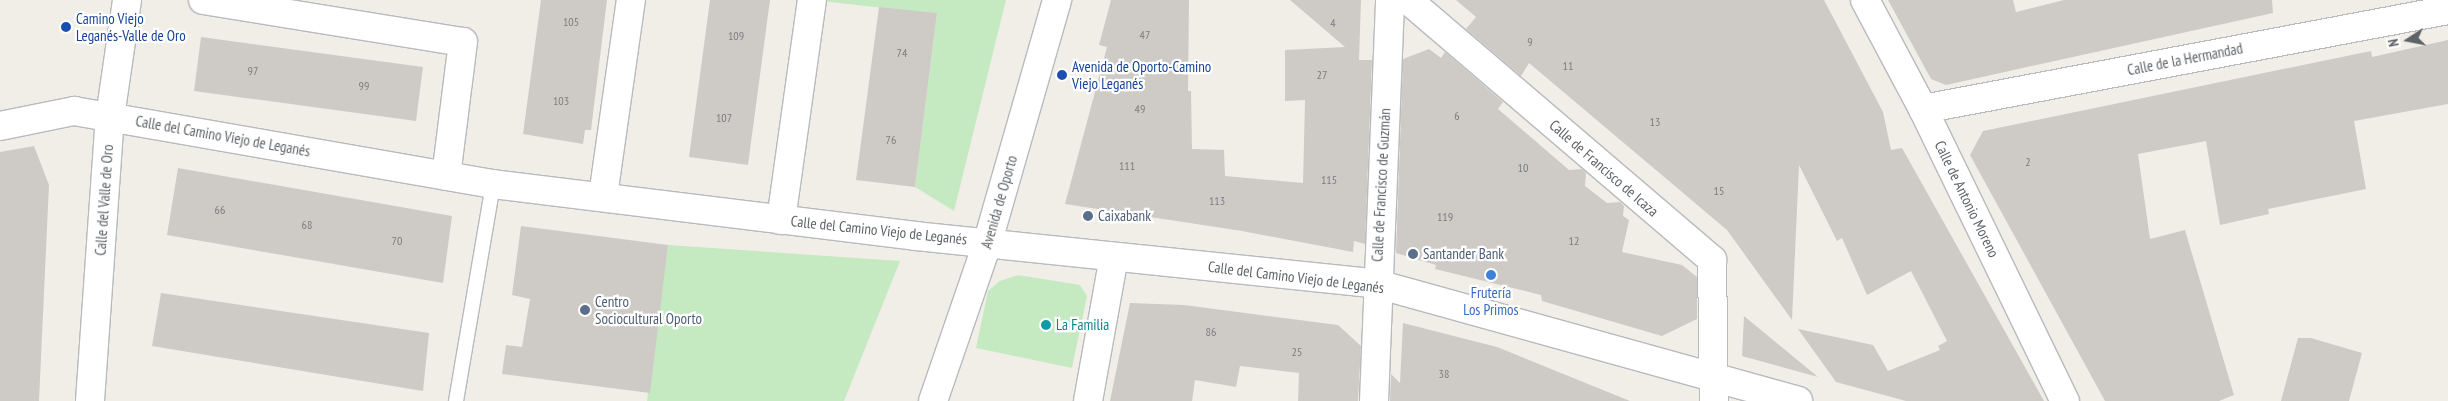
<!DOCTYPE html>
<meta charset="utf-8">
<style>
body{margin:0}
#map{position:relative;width:2448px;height:401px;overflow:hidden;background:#f1eee7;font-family:"PT Sans Narrow",sans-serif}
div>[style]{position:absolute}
.green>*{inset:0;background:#c5eac2}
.building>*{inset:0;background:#cecbc6}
.roads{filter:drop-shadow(1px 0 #b7babe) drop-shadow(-1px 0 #b7babe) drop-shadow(0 1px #b7babe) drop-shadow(0 -1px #b7babe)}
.lane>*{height:14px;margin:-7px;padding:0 7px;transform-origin:7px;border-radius:7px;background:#fff}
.street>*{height:28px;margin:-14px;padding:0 14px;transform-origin:14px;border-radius:14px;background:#fff}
.secondary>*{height:28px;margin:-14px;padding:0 14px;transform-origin:14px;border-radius:14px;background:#fff}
.dots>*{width:14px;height:14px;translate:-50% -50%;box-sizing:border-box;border:2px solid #fff;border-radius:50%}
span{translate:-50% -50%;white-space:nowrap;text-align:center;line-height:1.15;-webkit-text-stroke:4.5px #fff;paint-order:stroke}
.number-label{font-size:12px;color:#7a7d80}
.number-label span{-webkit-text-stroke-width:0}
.transit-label{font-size:15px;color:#164399}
.left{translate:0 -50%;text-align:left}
.street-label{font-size:15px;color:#5e6368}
.service-label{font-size:15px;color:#4e5e75}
.shop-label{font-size:15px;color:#366cbe}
.culture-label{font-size:15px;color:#0d838f}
.north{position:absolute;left:2383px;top:15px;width:50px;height:50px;-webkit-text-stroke:4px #fff;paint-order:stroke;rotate:259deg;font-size:14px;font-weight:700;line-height:20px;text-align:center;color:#5e6368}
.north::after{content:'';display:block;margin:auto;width:18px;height:22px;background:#5e6368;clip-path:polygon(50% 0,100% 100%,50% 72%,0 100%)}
</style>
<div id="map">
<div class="green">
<div style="clip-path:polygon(812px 0,1006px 0,954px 211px,915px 187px,937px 14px)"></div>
<div style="clip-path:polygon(668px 245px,900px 261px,844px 401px,647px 401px)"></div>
<div style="clip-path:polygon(1018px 275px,1080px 285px,1087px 296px,1072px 368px,976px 348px,988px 291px,1000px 281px)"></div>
</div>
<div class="building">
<div style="clip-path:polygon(541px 0,607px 0,591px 130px,585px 130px,583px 144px,523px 134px)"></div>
<div style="clip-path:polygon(710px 0,770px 0,748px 165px,689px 157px)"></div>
<div style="clip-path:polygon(1111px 0,1189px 0,1188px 91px,1191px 91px,1192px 149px,1224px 150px,1225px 176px,1303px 183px,1305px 100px,1285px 101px,1285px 50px,1345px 47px,1290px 0,1361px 0,1359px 60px,1372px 60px,1365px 244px,1354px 241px,1353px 252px,1242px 231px,1065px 204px,1107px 47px,1099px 45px)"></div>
<div style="clip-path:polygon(1456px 0,1824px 0,1883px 112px,1891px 150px,1902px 148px,2044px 401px,1906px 401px,1836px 382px,1798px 329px,1873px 345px,1888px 371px,1940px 350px,1938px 346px,1947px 341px,1911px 271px,1867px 295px,1842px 238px,1837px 241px,1799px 165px,1792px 320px,1727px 230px,1529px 63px,1521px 76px,1466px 29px,1476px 17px)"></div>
<div style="clip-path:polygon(1888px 0,2013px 0,2016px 12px,2064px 0,2272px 0,2273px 13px,1946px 85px,1931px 79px)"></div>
<div style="clip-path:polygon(879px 7px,937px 13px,915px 187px,856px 180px)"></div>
<div style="clip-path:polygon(201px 37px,423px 67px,416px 121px,194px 91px)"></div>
<div style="clip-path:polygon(2448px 40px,2448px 104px,2354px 121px,2366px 189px,2268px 209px,2269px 214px,2220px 225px,2206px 141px,2138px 154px,2150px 239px,2185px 230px,2234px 395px,2219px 401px,2105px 401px,1970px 155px,1983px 131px,2371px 51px,2372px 57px)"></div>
<div style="clip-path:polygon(1429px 49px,1441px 58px,1445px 52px,1503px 102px,1498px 109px,1569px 170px,1582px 169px,1586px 173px,1585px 186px,1607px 203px,1620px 202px,1624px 206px,1623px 216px,1629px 220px,1622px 252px,1682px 265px,1697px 277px,1697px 319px,1662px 336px,1542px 301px,1541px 295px,1435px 269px,1436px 265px,1396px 253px,1403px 59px)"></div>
<div style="clip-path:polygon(34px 146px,49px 185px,39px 401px,0 401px,0 152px)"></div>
<div style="clip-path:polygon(178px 168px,452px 216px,443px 283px,167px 235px)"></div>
<div style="clip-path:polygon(521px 226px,668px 245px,650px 393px,502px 374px,506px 345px,522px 347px,530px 299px,512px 295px)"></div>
<div style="clip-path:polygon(161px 293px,429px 333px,423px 391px,152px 346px)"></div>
<div style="clip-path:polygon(1130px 303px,1184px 305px,1338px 325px,1361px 346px,1358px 401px,1298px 401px,1299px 373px,1240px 366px,1236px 387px,1195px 380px,1192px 401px,1110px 401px)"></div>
<div style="clip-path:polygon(1744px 316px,1818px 377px,1742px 356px)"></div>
<div style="clip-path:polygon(1403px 323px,1497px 347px,1630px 401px,1390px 401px,1391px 374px,1400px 383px)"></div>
<div style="clip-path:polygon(2298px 338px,2311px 338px,2362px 353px,2349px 401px,2281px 401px)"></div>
</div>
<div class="roads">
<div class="lane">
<div style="left:456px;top:401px;width:220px;rotate:-80.3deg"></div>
</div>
<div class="street">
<div style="left:203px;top:0;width:263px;rotate:9.2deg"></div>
<div style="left:463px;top:42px;width:135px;rotate:97.2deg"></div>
<div style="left:1408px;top:0;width:400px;rotate:40.5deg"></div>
<div style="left:1712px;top:260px;width:141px;rotate:89.2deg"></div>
<div style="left:1865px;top:0;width:123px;rotate:62deg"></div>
<div style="left:1923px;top:109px;width:325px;rotate:64.1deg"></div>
<div style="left:1923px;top:109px;width:534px;rotate:-10.68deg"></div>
<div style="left:603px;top:196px;width:198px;rotate:-81.9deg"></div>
<div style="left:781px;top:220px;width:222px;rotate:-82deg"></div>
<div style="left:1088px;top:401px;width:146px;rotate:-79.8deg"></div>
<div style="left:1374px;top:401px;width:401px;rotate:-87.7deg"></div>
</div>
<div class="secondary">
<div style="left:0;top:126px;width:76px;rotate:-11.5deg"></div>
<div style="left:74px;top:111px;width:425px;rotate:9.9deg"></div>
<div style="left:493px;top:184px;width:426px;rotate:7deg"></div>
<div style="left:916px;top:236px;width:463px;rotate:5.9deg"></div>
<div style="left:1377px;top:284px;width:437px;rotate:15.5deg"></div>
<div style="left:90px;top:401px;width:285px;rotate:-86deg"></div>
<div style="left:110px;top:117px;width:118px;rotate:-81.7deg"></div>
<div style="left:933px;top:401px;width:169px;rotate:-71deg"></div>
<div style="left:988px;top:241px;width:251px;rotate:-74deg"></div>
</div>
</div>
<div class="dots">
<div style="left:66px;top:27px;background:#1a4fb4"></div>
<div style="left:1062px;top:75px;background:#1a4fb4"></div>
<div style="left:1088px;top:216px;background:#5c6f8a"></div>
<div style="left:1413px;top:254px;background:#5c6f8a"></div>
<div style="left:1491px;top:275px;background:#3f7fe0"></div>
<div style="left:585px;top:310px;background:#5c6f8a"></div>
<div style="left:1046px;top:325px;background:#0f9aa8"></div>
</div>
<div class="number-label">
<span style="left:571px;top:22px">105</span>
<span style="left:1333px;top:23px">4</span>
<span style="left:1145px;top:35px">47</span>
<span style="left:736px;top:36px">109</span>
<span style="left:1530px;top:42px">9</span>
<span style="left:902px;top:53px">74</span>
<span style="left:1568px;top:66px">11</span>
<span style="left:253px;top:71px">97</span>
<span style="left:1322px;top:75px">27</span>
<span style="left:364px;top:86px">99</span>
<span style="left:561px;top:101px">103</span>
<span style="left:1140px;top:109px">49</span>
<span style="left:1457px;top:116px">6</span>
<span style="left:724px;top:118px">107</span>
<span style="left:1655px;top:122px">13</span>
<span style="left:891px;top:140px">76</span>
<span style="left:2028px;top:162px">2</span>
<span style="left:1127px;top:166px">111</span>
<span style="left:1523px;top:168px">10</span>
<span style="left:1329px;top:180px">115</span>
<span style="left:1719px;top:191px">15</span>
<span style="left:1217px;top:201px">113</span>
<span style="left:220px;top:210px">66</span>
<span style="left:1445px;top:217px">119</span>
<span style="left:307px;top:225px">68</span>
<span style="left:397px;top:241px">70</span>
<span style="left:1574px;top:241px">12</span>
<span style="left:1211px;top:332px">86</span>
<span style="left:1297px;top:352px">25</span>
<span style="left:1444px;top:374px">38</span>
</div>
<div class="transit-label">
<span class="left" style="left:76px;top:27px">Camino Viejo<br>Leganés-Valle de Oro</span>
<span class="left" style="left:1072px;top:75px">Avenida de Oporto-Camino<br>Viejo Leganés</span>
</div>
<div class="street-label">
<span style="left:2185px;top:59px;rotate:-11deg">Calle de la Hermandad</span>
<span style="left:223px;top:136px;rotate:10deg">Calle del Camino Viejo de Leganés</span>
<span style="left:1604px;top:168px;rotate:41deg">Calle de Francisco de Icaza</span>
<span style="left:1381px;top:185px;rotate:-87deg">Calle de Francisco de Guzmán</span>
<span style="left:1967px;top:199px;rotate:64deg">Calle de Antonio Moreno</span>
<span style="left:104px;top:200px;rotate:-86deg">Calle del Valle de Oro</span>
<span style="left:999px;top:202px;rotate:-74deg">Avenida de Oporto</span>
<span style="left:879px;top:230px;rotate:6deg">Calle del Camino Viejo de Leganés</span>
<span style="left:1296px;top:277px;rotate:7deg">Calle del Camino Viejo de Leganés</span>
</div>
<div class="service-label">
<span class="left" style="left:1098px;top:216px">Caixabank</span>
<span class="left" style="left:1423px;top:254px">Santander Bank</span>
<span class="left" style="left:595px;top:310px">Centro<br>Sociocultural Oporto</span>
</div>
<div class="shop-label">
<span style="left:1491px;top:301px">Frutería<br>Los Primos</span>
</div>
<div class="culture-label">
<span class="left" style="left:1056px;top:325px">La Familia</span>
</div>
<div class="north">N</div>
</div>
